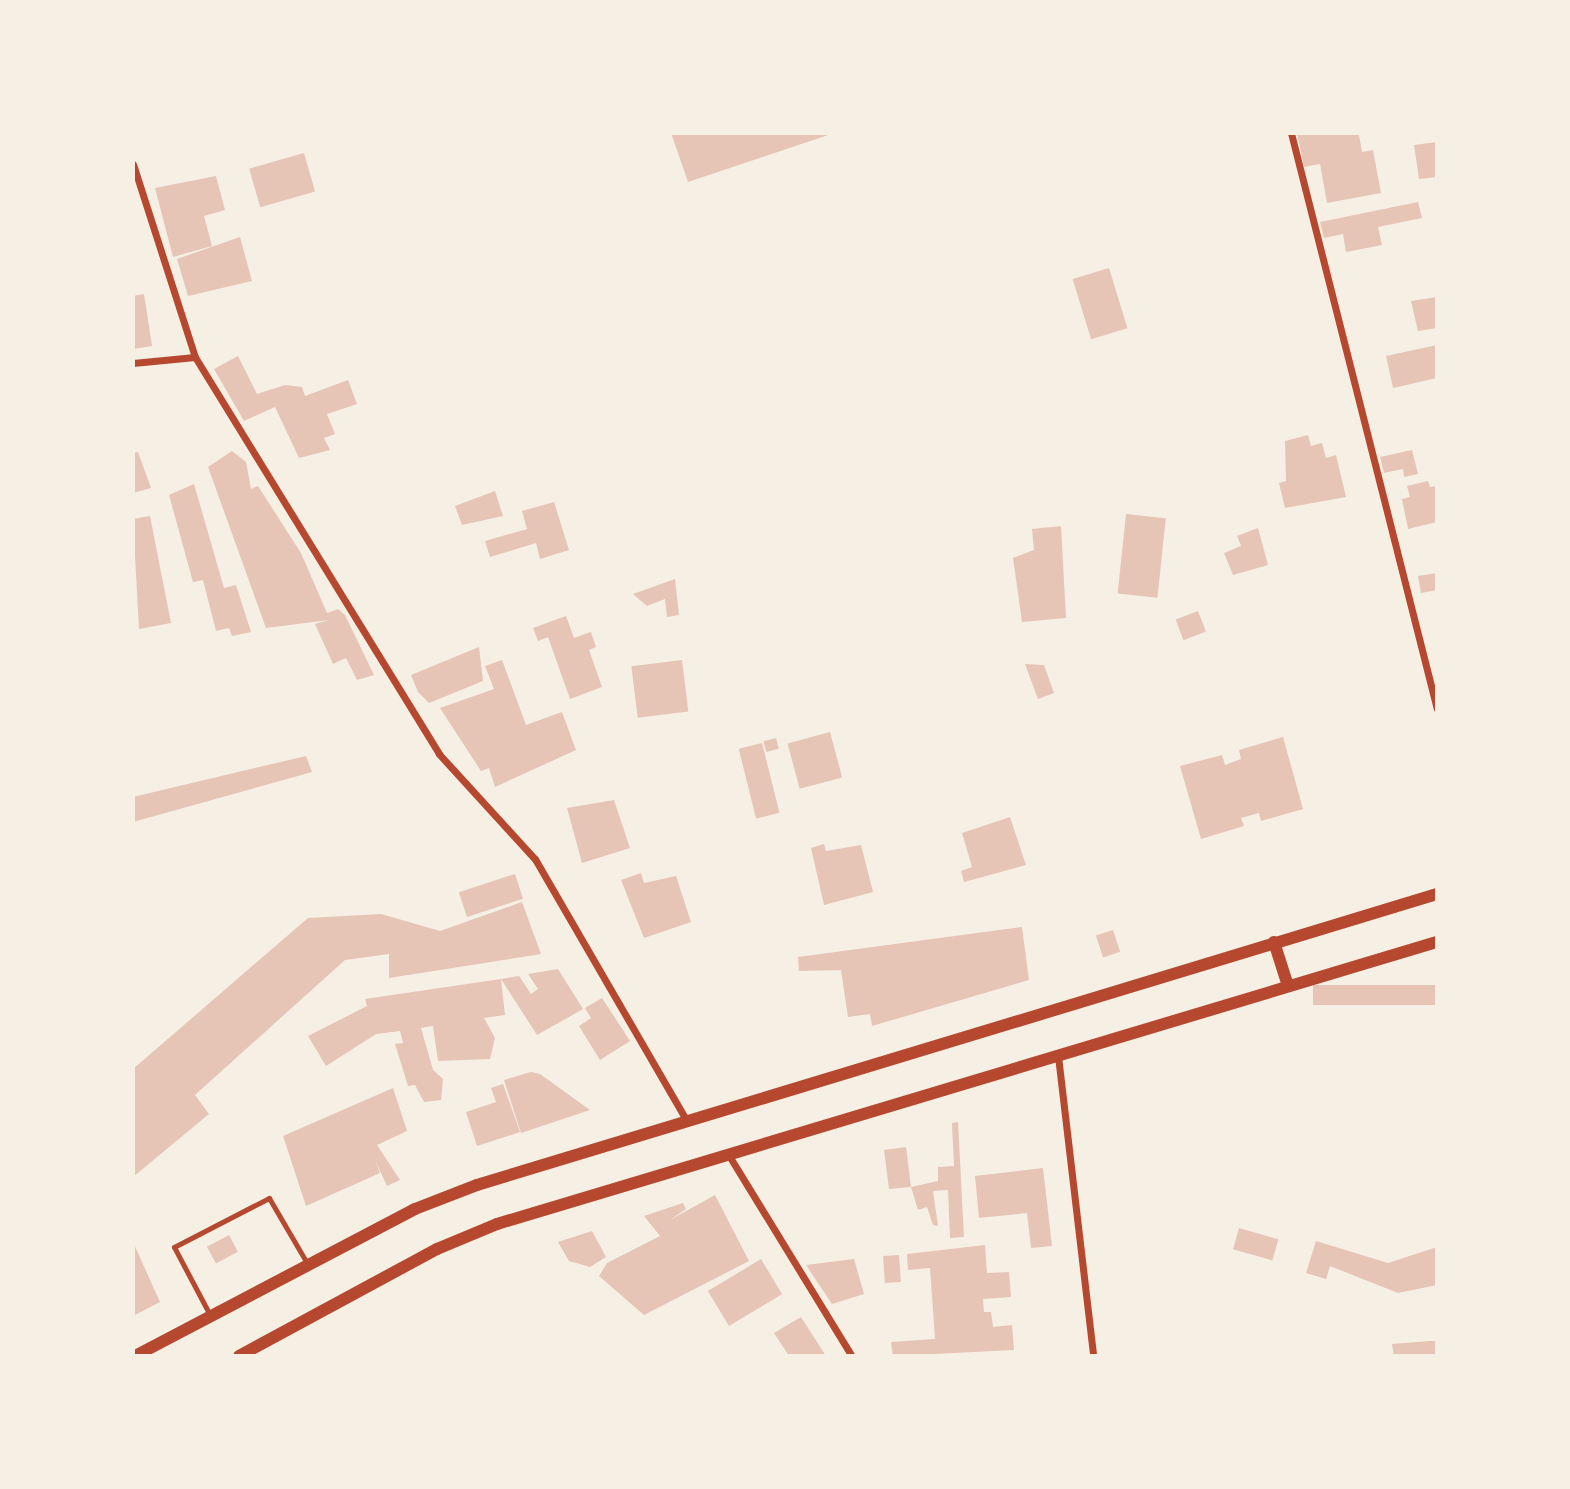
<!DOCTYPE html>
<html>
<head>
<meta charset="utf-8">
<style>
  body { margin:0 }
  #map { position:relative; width:1570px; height:1489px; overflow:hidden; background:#f6efe4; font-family:Figtree,sans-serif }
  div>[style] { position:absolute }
  .building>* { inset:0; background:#e6c5b7; transform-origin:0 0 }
  .service>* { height:5px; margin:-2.5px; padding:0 2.5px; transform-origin:2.5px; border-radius:2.5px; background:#b5482f }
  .minor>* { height:7px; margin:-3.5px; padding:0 3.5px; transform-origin:3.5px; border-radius:3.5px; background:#b5482f }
  .tertiary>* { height:12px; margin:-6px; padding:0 6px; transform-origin:6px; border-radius:6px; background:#b5482f }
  span { translate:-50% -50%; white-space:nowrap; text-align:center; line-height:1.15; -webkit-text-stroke:5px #f6efe4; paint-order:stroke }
  .frame { position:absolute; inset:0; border:135px solid #f6efe4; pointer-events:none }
</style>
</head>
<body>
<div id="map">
  <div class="building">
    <i style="clip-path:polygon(671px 133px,834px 133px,688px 182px)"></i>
    <i style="clip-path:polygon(1297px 133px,1359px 135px,1362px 152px,1373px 150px,1381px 193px,1327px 203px,1320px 164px,1304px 167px)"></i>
    <i style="clip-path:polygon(1437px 142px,1437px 177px,1419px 179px,1414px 145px)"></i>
    <i style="left:304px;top:153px;width:40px;height:57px;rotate:74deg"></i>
    <i style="clip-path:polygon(216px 176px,225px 210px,204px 216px,212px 246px,173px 257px,155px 188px)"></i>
    <i style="clip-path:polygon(1418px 202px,1422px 218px,1378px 227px,1382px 245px,1346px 252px,1343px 234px,1324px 238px,1320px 222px)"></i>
    <i style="clip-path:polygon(240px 237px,252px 281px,188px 296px,177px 259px)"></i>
    <i style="left:1109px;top:268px;width:63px;height:38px;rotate:73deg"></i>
    <i style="clip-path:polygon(144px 294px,152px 346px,133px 349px,133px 296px)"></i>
    <i style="clip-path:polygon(1437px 297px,1437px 328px,1418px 331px,1411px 301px)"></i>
    <i style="clip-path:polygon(1437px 345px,1437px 378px,1393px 388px,1386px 356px)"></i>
    <i style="clip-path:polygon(238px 356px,257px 394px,285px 385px,302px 387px,305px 396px,348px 380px,357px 404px,327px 414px,335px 434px,324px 438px,330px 450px,299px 458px,275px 407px,244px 421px,214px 369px)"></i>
    <i style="clip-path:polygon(1308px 435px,1311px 446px,1322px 443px,1326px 458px,1336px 455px,1346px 497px,1285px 508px,1279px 483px,1286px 481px,1285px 441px)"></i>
    <i style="clip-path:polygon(1412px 450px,1418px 474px,1404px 477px,1403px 469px,1384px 473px,1380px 457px)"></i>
    <i style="clip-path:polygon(232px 451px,246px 462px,251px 489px,258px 486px,301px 553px,327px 613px,338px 609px,345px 615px,374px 675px,357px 680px,346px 658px,333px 664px,315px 624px,329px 620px,266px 628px,208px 467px)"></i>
    <i style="clip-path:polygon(138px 452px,151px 488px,133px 493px,133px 453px)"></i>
    <i style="clip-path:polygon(1428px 481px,1430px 487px,1437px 486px,1437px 522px,1408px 529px,1402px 499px,1410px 497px,1407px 486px)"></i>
    <i style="clip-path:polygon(194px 484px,224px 588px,236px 585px,251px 632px,232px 636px,229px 628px,216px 631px,203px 580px,193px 582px,169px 495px)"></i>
    <i style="clip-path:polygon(495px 491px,503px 516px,462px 525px,455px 506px)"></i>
    <i style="clip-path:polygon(554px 502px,569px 550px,540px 559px,536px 543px,490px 557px,485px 541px,527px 529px,522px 511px)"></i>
    <i style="left:1126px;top:514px;width:40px;height:80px;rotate:6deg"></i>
    <i style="clip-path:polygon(150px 516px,171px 623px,139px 629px,133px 519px)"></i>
    <i style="clip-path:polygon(1061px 526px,1066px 618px,1022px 622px,1013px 558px,1034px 550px,1032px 529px)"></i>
    <i style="clip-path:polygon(1258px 528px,1268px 565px,1233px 575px,1224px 553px,1241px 546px,1237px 536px)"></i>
    <i style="clip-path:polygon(1437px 573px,1437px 590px,1421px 593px,1418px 576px)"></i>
    <i style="clip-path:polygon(675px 579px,679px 615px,667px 617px,665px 599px,647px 606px,633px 594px)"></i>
    <i style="left:1198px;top:611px;width:22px;height:24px;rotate:69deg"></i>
    <i style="clip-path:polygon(566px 616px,574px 638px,591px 632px,596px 647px,589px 650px,602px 687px,570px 699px,548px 637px,538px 641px,533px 628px)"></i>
    <i style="clip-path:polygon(479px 647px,483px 681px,429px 703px,418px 692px,411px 675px)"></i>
    <i style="clip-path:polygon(502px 660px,526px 725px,562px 712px,576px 750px,495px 787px,489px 768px,481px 771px,440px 708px,494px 689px,485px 666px)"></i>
    <i style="left:682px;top:660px;width:52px;height:51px;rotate:83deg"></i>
    <i style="clip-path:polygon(1025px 664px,1044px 665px,1054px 693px,1038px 699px)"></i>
    <i style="left:830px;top:732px;width:47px;height:44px;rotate:75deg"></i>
    <i style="clip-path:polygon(1283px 737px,1303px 809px,1261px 821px,1259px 813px,1241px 818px,1244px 826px,1201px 839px,1180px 766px,1222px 755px,1225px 765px,1241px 759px,1239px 750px)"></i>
    <i style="left:776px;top:738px;width:11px;height:13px;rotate:75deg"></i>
    <i style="left:762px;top:743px;width:72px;height:24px;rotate:76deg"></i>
    <i style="clip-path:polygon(306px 756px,312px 772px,133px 822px,133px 797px)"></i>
    <i style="clip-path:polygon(614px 800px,630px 848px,582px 863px,567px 808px)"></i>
    <i style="clip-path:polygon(1010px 817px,1026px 865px,964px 882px,961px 871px,972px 867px,962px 833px)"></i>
    <i style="clip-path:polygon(824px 844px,826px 851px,861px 845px,873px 892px,824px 905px,811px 848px)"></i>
    <i style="clip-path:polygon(641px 873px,644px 883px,676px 876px,691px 922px,644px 938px,621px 880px)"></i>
    <i style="left:515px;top:874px;width:26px;height:59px;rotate:72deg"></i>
    <i style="clip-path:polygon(522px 902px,541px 954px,389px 978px,389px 954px,345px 960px,195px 1095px,209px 1114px,133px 1177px,133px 1069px,308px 918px,381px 914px,440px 931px)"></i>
    <i style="clip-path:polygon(1022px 927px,1029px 980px,872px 1026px,870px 1014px,848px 1017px,841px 970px,799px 971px,798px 957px)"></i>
    <i style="left:1113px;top:930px;width:23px;height:18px;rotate:72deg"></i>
    <i style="clip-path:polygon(558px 969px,583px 1009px,537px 1035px,501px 979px,519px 976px,531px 994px,538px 989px,528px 974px)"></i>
    <i style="clip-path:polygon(501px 979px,505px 1015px,484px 1018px,495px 1038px,490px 1059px,438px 1061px,433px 1026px,421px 1028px,433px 1070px,443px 1079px,441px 1100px,424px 1102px,415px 1085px,408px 1086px,395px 1044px,403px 1043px,400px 1031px,376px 1034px,326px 1066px,308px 1036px,367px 1006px,365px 999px)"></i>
    <i style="left:1437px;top:985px;width:20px;height:124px;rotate:90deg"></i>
    <i style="clip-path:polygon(602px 998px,630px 1041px,600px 1060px,579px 1026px,591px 1018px,585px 1008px)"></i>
    <i style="clip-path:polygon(531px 1072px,540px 1074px,590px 1110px,521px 1133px,504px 1080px)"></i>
    <i style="clip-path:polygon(503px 1084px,520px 1132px,477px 1146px,466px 1112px,496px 1102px,491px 1088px)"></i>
    <i style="clip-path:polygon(393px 1088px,407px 1131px,377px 1145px,400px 1180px,387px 1186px,375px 1160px,380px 1173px,306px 1206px,283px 1136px)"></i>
    <i style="clip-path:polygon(958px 1122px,964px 1237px,950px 1238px,948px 1190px,933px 1191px,938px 1226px,933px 1225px,927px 1207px,918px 1210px,911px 1187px,889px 1189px,884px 1150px,906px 1147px,911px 1187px,938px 1181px,938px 1167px,954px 1166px,952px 1123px)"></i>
    <i style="clip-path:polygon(1043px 1168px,1052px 1246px,1031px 1248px,1027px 1213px,979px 1218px,975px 1176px)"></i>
    <i style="clip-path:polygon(715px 1195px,749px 1261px,644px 1315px,599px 1276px,607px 1263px,660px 1236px,644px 1216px,683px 1203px,686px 1209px,670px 1220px)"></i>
    <i style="left:1239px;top:1228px;width:41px;height:22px;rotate:16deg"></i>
    <i style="clip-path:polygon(592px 1231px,606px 1257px,590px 1267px,569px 1261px,558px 1242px)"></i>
    <i style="left:229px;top:1235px;width:19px;height:25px;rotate:62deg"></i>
    <i style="clip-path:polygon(1316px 1241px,1388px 1263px,1437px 1247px,1437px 1285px,1398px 1293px,1330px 1266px,1326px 1279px,1306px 1273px)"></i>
    <i style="clip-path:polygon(133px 1242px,160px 1302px,133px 1316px)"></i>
    <i style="clip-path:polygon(985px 1245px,987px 1273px,1009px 1272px,1011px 1297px,983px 1299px,984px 1312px,991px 1312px,993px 1327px,1012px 1325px,1014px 1350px,893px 1356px,891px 1342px,935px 1339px,930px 1268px,908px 1270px,907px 1254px)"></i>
    <i style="left:899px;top:1255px;width:27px;height:16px;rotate:86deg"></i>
    <i style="left:761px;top:1259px;width:41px;height:62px;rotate:59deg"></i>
    <i style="clip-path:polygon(854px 1259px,864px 1294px,832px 1304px,806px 1265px)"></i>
    <i style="clip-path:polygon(801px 1317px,826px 1356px,789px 1356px,774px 1333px)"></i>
    <i style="clip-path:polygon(1429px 1341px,1437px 1341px,1437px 1356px,1394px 1356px,1392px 1344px)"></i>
  </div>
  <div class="service">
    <i style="left:210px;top:1315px;width:77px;rotate:-117.9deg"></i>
    <i style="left:174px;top:1247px;width:107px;rotate:-27.3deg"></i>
    <i style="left:269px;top:1198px;width:75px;rotate:59.7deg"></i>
  </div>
  <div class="minor">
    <i style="left:1291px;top:133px;width:594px;rotate:75.78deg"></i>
    <i style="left:133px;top:164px;width:203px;rotate:72.2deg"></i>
    <i style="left:195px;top:357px;width:466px;rotate:58.4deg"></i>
    <i style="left:439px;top:754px;width:142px;rotate:47.6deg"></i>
    <i style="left:535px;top:859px;width:301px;rotate:59.9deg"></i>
    <i style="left:133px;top:363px;width:62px;rotate:-5.5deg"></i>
    <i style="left:1058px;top:1056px;width:302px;rotate:83.3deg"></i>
    <i style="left:728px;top:1154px;width:237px;rotate:58.5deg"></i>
  </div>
  <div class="tertiary">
    <i style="left:1274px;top:942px;width:46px;rotate:72.3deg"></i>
    <i style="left:135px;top:1356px;width:316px;rotate:-27.7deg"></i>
    <i style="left:415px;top:1209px;width:66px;rotate:-21.2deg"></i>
    <i style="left:477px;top:1185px;width:1003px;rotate:-16.86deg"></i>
    <i style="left:239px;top:1356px;width:225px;rotate:-28.4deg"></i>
    <i style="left:437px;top:1249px;width:65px;rotate:-22.6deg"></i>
    <i style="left:497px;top:1224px;width:981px;rotate:-16.7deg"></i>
  </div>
  <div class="frame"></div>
</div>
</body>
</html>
